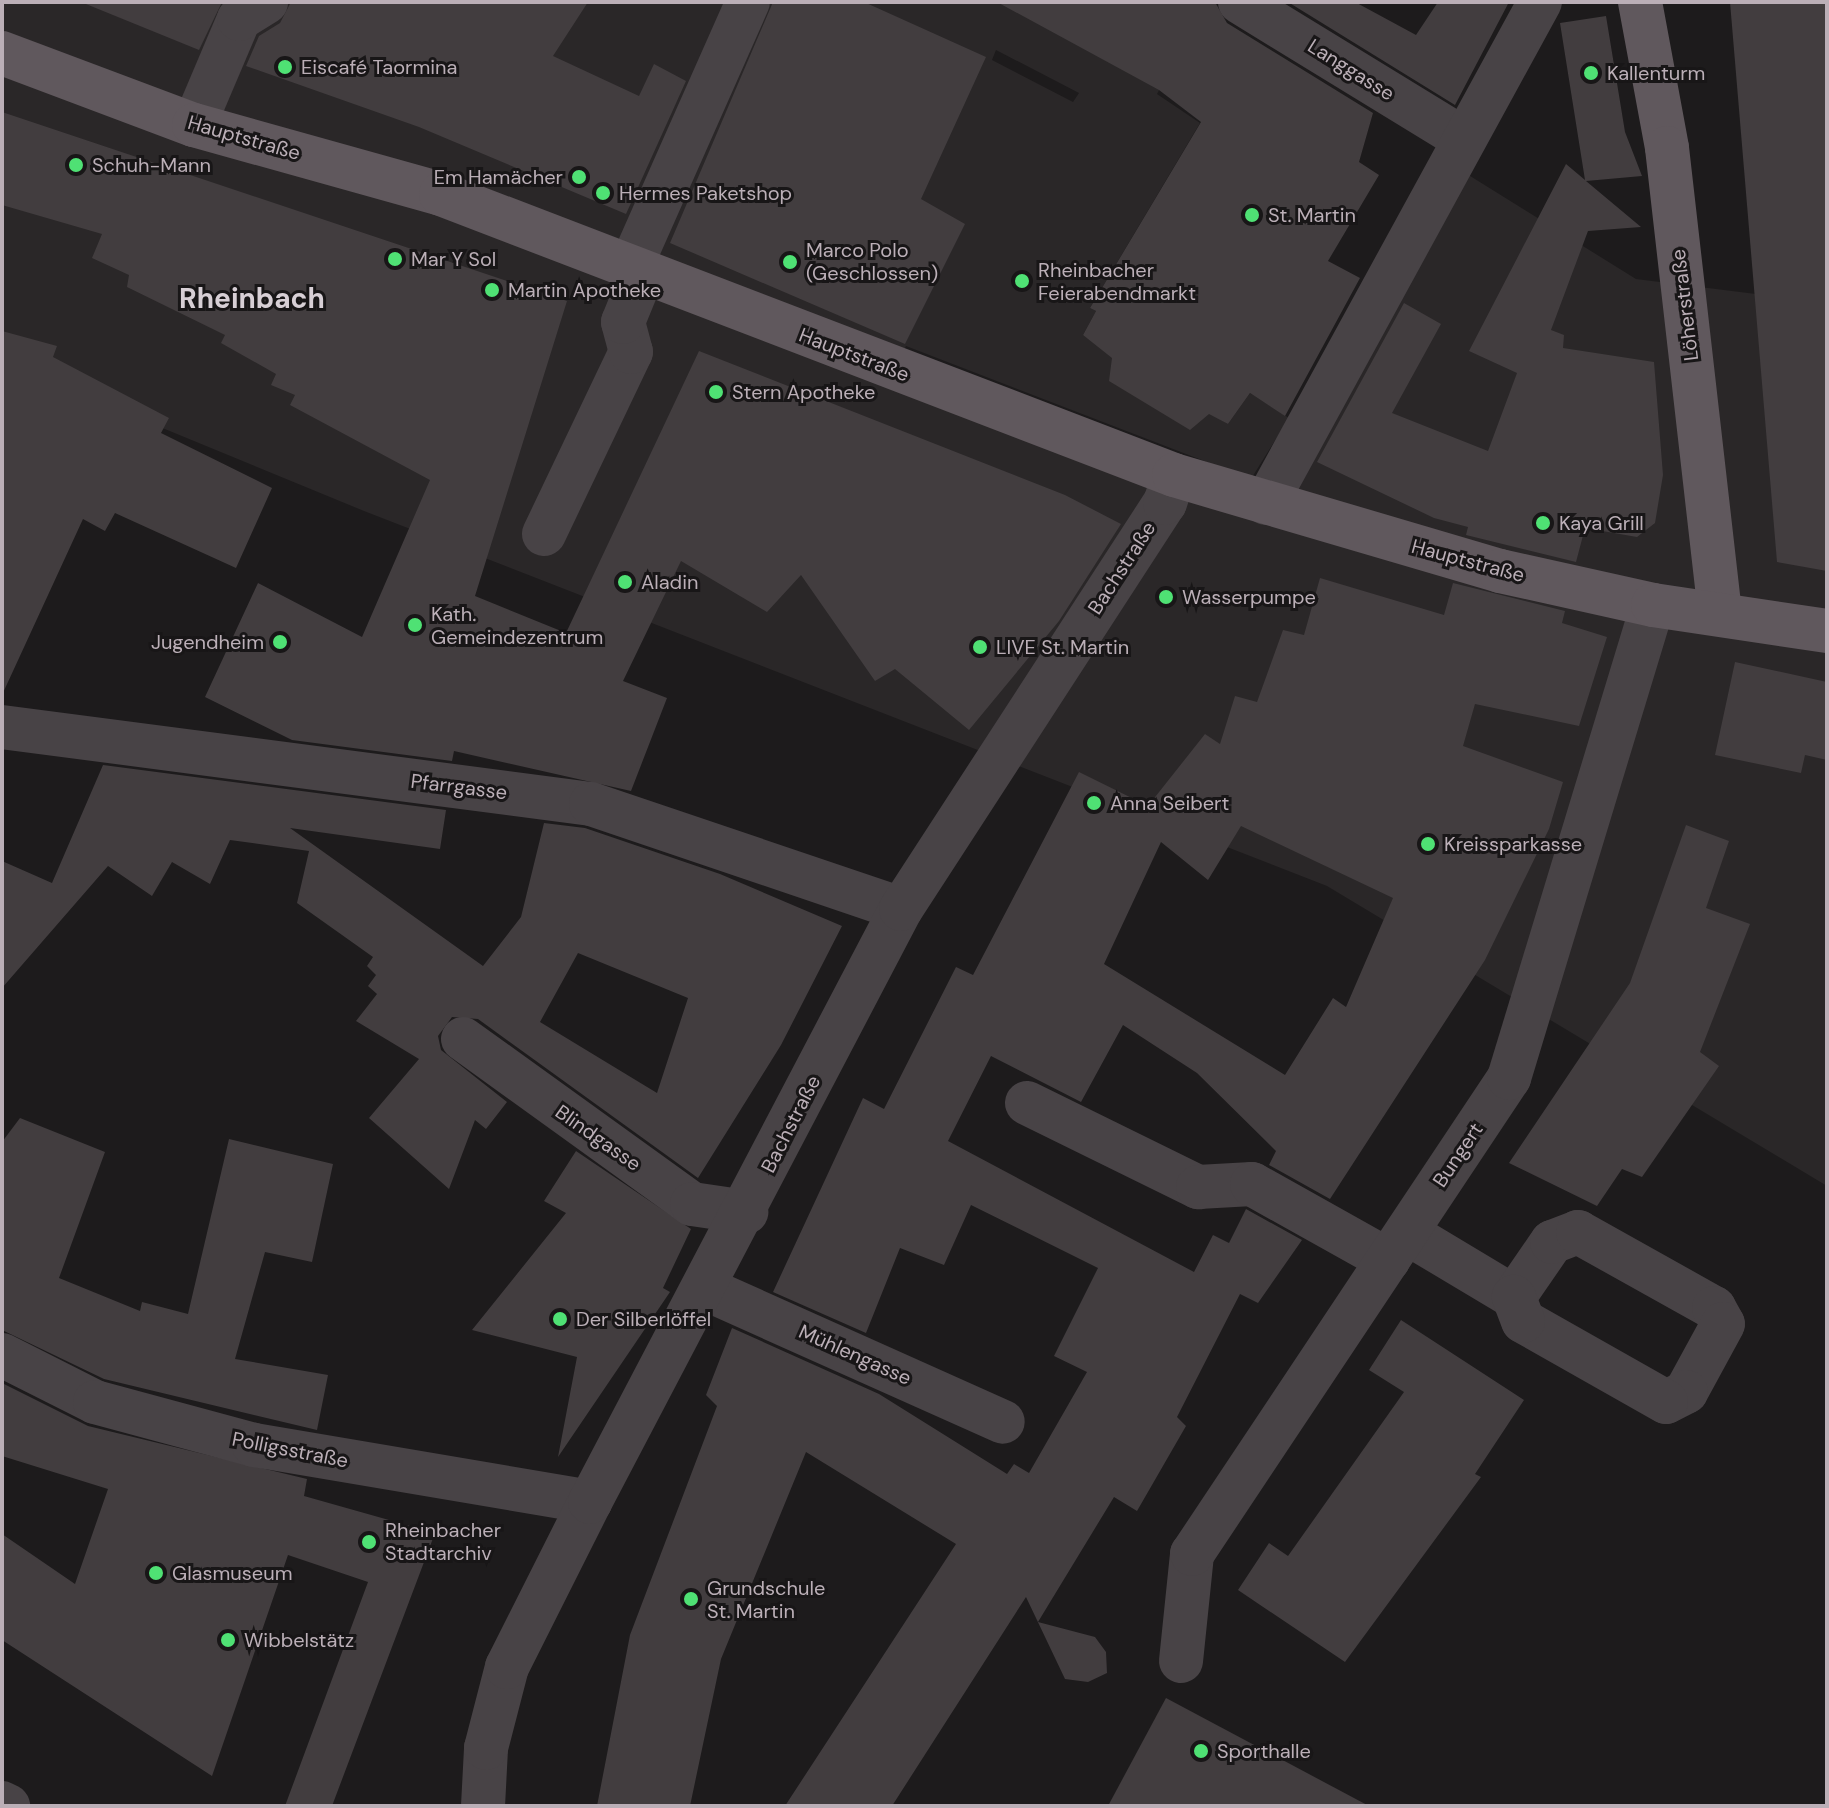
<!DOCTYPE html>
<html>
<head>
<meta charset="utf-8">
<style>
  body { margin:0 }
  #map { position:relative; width:1829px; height:1808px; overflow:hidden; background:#1d1b1c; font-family:"DM Sans",sans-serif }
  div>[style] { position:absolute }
  .built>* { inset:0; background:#2a2728 }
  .building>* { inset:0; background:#423d3f }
  .minor>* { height:44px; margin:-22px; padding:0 22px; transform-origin:22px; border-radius:22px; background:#484346 }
  .major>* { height:44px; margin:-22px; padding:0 22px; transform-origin:22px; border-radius:22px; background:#60585d }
  .dots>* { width:22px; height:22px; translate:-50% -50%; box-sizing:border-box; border:4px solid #181617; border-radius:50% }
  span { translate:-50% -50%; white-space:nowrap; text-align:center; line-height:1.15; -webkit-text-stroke:6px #181617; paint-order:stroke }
  .poi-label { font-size:20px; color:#bbafb7 }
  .left { translate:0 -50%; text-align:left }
  .right { translate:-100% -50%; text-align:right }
  .street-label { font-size:20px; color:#bbafb7 }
  .district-label { font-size:28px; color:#d7cfd5; font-weight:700 }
  .frame { position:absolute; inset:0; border:4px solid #bbafb7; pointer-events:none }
</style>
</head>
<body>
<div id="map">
  <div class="built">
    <i style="clip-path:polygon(evenodd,2px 2px,1133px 2px,1167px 75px,1157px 94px,1200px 123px,1090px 308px,1096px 311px,1083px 335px,1228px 424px,1250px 393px,1289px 418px,1251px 479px,906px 346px,900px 358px,1256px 488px,1438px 156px,1636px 279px,1827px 303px,1827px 1186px,1327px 886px,364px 511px,2px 362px,2px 2px,996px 50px,1079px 93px,1073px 102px,992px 60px,996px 50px)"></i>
  </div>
  <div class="building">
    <i style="clip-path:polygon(81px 2px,222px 2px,199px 50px)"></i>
    <i style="clip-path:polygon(291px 2px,588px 2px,553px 56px,639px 96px,654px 64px,686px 81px,626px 214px,419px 127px,246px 66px,259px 36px,280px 23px)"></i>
    <i style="clip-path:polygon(773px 2px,864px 2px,986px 57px,921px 199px,965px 224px,905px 344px,670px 243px)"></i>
    <i style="clip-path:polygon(997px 2px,1215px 2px,1227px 23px,1373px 113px,1359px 162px,1379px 175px,1328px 261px,1360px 278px,1285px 416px,1250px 393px,1228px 424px,1209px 414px,1190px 430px,1109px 381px,1112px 358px,1083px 335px,1096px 311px,1090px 308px,1201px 122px,1159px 90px)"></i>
    <i style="clip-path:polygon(1288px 2px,1355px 2px,1416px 35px,1438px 2px,1509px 2px,1455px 105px)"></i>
    <i style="clip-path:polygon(1730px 2px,1827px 2px,1827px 571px,1777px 562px)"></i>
    <i style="clip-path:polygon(1606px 16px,1625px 132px,1642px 176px,1586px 181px,1641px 227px,1588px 231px,1551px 330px,1564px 335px,1563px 348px,1654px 362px,1663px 475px,1655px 523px,1637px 537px,1585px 528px,1576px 562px,1466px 535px,1468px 527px,1434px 518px,1317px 462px,1404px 303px,1441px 324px,1392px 413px,1488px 451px,1517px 373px,1469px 351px,1566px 164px,1585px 180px,1560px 23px)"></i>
    <i style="clip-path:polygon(2px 112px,567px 301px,475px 596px,566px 633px,699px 351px,1065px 495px,1121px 524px,1059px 621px,969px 730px,895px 669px,875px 681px,801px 575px,767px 612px,681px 561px,623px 681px,667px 698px,631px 791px,454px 751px,452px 761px,292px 740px,205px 697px,258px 583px,362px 637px,430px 480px,290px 405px,295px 395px,271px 385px,276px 374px,221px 343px,225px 335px,127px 287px,129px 275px,92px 258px,102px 234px,2px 205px)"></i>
    <i style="clip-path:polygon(2px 331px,57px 346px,53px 357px,169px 418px,161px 433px,272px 488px,236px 568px,115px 513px,105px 531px,83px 519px,2px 695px)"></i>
    <i style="clip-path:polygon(evenodd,1320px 578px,1444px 615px,1453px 583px,1565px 611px,1562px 623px,1607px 637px,1579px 726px,1475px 704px,1463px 746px,1563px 782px,1549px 829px,1485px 960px,1330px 1199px,1269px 1165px,1276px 1151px,1197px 1073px,1123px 1025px,1081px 1102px,991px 1056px,948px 1141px,1194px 1272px,1213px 1235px,1229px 1243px,1246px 1209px,1302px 1240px,1258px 1303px,1240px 1294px,1177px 1417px,1186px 1426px,1137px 1511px,1114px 1497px,1038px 1622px,1095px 1637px,1106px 1652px,1107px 1673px,1088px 1682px,1065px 1679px,1026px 1597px,892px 1806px,785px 1806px,956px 1544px,806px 1452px,721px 1659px,690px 1806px,597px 1806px,630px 1635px,717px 1406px,706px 1395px,732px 1328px,879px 1394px,1007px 1474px,1014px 1464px,1029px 1473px,1087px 1372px,1054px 1356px,1098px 1268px,971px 1205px,944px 1265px,900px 1248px,866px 1333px,773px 1292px,863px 1098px,884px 1109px,956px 967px,973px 975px,1079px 772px,1148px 806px,1205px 734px,1220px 744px,1235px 696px,1257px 702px,1283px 630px,1304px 635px,1320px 578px,1241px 826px,1393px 898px,1346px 1007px,1333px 998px,1285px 1075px,1104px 964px,1161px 842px,1208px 880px,1241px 826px)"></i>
    <i style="clip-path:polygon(1735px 662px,1827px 682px,1827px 760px,1805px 755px,1801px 773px,1715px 755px)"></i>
    <i style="clip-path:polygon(evenodd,103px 765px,446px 810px,440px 849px,290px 828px,483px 966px,521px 917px,544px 823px,585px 828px,720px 874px,842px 926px,781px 1045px,698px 1178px,478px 1019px,452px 1017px,438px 1036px,441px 1050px,507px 1102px,486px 1129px,475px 1120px,449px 1189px,369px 1118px,419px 1059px,356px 1021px,377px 994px,368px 986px,376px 975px,367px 966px,373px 957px,297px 903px,309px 851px,230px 840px,210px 884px,172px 862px,152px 896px,108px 866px,2px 988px,2px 861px,52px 883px,103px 765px,578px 953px,688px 998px,657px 1093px,540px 1022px,578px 953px)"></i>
    <i style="clip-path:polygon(1686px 825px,1729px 841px,1706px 908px,1750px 924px,1700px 1052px,1719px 1066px,1642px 1177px,1622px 1169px,1597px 1206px,1509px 1163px,1630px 983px)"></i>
    <i style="clip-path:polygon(20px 1118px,105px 1152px,59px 1278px,140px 1311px,142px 1302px,188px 1314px,229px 1139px,333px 1164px,312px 1262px,265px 1252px,235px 1359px,328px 1375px,317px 1430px,104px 1379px,2px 1330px,2px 1142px)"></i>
    <i style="clip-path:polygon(576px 1151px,691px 1229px,663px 1288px,670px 1292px,558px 1457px,577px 1357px,472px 1330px,566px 1213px,544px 1201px)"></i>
    <i style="clip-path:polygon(1401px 1320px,1524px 1400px,1475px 1474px,1481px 1477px,1345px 1662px,1238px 1590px,1269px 1543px,1288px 1556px,1404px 1392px,1369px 1370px)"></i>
    <i style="clip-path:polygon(2px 1383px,88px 1426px,307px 1479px,304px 1496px,435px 1533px,332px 1806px,285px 1806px,368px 1582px,288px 1555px,212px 1776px,2px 1640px,2px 1534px,75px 1584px,108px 1489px,2px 1456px)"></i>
    <i style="clip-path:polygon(1166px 1698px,1369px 1806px,1108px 1806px)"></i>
  </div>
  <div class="minor">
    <i style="left:1240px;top:2px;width:260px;rotate:31.5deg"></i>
    <i style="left:194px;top:125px;width:115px;rotate:-67deg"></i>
    <i style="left:239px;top:19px;width:32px;rotate:-32deg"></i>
    <i style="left:630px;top:268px;width:291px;rotate:-66.1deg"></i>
    <i style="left:1266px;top:503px;width:571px;rotate:-61.33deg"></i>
    <i style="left:544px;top:534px;width:202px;rotate:-64.5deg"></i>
    <i style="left:631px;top:352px;width:31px;rotate:-105deg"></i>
    <i style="left:623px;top:322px;width:53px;rotate:-67.8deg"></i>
    <i style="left:2px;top:727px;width:594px;rotate:7.45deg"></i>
    <i style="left:591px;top:804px;width:327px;rotate:18.7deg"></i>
    <i style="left:463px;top:1039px;width:282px;rotate:35.8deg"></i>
    <i style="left:692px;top:1204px;width:55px;rotate:8.4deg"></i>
    <i style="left:1027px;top:1103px;width:191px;rotate:26.2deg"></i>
    <i style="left:1198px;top:1187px;width:54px;rotate:-3.2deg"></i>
    <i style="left:1252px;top:1184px;width:156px;rotate:29.2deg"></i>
    <i style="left:1407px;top:1233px;width:125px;rotate:30.9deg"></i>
    <i style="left:1514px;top:1297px;width:67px;rotate:-55.4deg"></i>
    <i style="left:1552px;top:1242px;width:28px;rotate:-21deg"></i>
    <i style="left:1578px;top:1232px;width:156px;rotate:29.2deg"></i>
    <i style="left:1714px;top:1308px;width:18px;rotate:61deg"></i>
    <i style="left:1723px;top:1324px;width:77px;rotate:118.6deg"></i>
    <i style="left:1686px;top:1392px;width:22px;rotate:153deg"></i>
    <i style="left:1666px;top:1402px;width:164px;rotate:-150.5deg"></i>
    <i style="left:1523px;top:1321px;width:26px;rotate:-111deg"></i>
    <i style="left:706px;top:1289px;width:325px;rotate:24.1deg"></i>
    <i style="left:2px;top:1355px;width:104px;rotate:26.8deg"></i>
    <i style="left:95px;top:1402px;width:165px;rotate:15.1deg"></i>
    <i style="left:254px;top:1445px;width:341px;rotate:9.6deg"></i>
    <i style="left:1181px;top:1661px;width:108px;rotate:-84.1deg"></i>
    <i style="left:1192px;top:1554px;width:572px;rotate:-56.34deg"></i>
    <i style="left:1509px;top:1078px;width:494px;rotate:-73.1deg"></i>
    <i style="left:2px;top:1803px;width:7px;rotate:27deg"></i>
    <i style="left:483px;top:1806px;width:58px;rotate:-87deg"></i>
    <i style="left:486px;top:1748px;width:84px;rotate:-75.5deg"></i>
    <i style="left:507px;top:1667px;width:185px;rotate:-63.3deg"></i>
    <i style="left:590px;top:1502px;width:670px;rotate:-62.33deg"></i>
    <i style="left:901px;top:909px;width:484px;rotate:-57deg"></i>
    <i style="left:1165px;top:503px;width:29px;rotate:-72deg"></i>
  </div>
  <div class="major">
    <i style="left:1640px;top:2px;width:148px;rotate:79.5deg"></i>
    <i style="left:1667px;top:148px;width:465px;rotate:83.5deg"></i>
    <i style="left:2px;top:53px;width:205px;rotate:20.6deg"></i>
    <i style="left:194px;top:125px;width:256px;rotate:15.6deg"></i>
    <i style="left:441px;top:194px;width:785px;rotate:20.97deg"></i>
    <i style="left:1174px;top:475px;width:340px;rotate:16.4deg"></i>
    <i style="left:1500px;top:571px;width:157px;rotate:12.5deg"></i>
    <i style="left:1653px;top:605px;width:176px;rotate:8.5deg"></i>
  </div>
  <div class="dots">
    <i style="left:285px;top:67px;background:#4fe174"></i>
    <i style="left:1591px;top:73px;background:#4fe174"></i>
    <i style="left:76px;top:165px;background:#4fe174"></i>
    <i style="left:579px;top:177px;background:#4fe174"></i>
    <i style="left:603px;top:193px;background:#4fe174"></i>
    <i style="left:1252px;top:215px;background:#4fe174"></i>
    <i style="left:395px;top:259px;background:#4fe174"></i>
    <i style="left:790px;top:262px;background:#4fe174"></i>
    <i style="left:1022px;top:281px;background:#4fe174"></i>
    <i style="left:492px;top:290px;background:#4fe174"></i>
    <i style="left:716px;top:392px;background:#4fe174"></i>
    <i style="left:1543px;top:523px;background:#4fe174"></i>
    <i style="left:625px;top:582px;background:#4fe174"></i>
    <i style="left:1166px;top:597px;background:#4fe174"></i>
    <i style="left:415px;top:625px;background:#4fe174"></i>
    <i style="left:280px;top:642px;background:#4fe174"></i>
    <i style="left:980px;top:647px;background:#4fe174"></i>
    <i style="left:1094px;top:803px;background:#4fe174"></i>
    <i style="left:1428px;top:844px;background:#4fe174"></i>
    <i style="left:560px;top:1319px;background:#4fe174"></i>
    <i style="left:369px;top:1542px;background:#4fe174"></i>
    <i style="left:156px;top:1573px;background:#4fe174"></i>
    <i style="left:691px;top:1599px;background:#4fe174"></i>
    <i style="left:228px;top:1640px;background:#4fe174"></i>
    <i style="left:1201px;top:1751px;background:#4fe174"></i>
  </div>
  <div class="poi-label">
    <span class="left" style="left:301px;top:67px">Eiscafé Taormina</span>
    <span class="left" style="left:1607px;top:73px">Kallenturm</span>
    <span class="left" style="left:92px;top:165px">Schuh-Mann</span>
    <span class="right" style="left:563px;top:177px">Em Hamächer</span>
    <span class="left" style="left:619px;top:193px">Hermes Paketshop</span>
    <span class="left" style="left:1268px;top:215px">St. Martin</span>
    <span class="left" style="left:806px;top:262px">Marco Polo<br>(Geschlossen)</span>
    <span class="left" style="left:411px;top:259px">Mar Y Sol</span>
    <span class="left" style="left:1038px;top:282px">Rheinbacher<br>Feierabendmarkt</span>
    <span class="left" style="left:508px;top:290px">Martin Apotheke</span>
    <span class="left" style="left:732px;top:392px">Stern Apotheke</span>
    <span class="left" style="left:1559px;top:523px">Kaya Grill</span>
    <span class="left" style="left:641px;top:582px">Aladin</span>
    <span class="left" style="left:1182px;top:597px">Wasserpumpe</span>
    <span class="left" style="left:431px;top:626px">Kath.<br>Gemeindezentrum</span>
    <span class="right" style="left:264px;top:642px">Jugendheim</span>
    <span class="left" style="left:996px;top:647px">LIVE St. Martin</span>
    <span class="left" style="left:1110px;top:803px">Anna Seibert</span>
    <span class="left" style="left:1444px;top:844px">Kreissparkasse</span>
    <span class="left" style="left:576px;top:1319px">Der Silberlöffel</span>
    <span class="left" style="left:385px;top:1542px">Rheinbacher<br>Stadtarchiv</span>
    <span class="left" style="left:172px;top:1573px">Glasmuseum</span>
    <span class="left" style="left:707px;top:1600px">Grundschule<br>St. Martin</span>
    <span class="left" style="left:244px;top:1640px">Wibbelstätz</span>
    <span class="left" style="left:1217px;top:1751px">Sporthalle</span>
  </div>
  <div class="street-label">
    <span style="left:1351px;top:70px;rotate:32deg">Langgasse</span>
    <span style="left:244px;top:138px;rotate:16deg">Hauptstraße</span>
    <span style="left:1685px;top:305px;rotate:-97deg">Löherstraße</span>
    <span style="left:854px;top:355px;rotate:21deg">Hauptstraße</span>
    <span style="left:1468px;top:561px;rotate:15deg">Hauptstraße</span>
    <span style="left:1122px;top:568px;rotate:-57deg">Bachstraße</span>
    <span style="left:459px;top:787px;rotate:7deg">Pfarrgasse</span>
    <span style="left:791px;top:1124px;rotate:-63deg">Bachstraße</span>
    <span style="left:598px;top:1138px;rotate:35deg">Blindgasse</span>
    <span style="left:1458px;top:1155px;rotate:-56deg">Bungert</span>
    <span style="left:855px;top:1355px;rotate:24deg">Mühlengasse</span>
    <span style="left:290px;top:1450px;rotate:11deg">Polligsstraße</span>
  </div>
  <div class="district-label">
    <span style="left:252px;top:299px">Rheinbach</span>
  </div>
  <div class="frame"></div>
</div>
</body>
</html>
